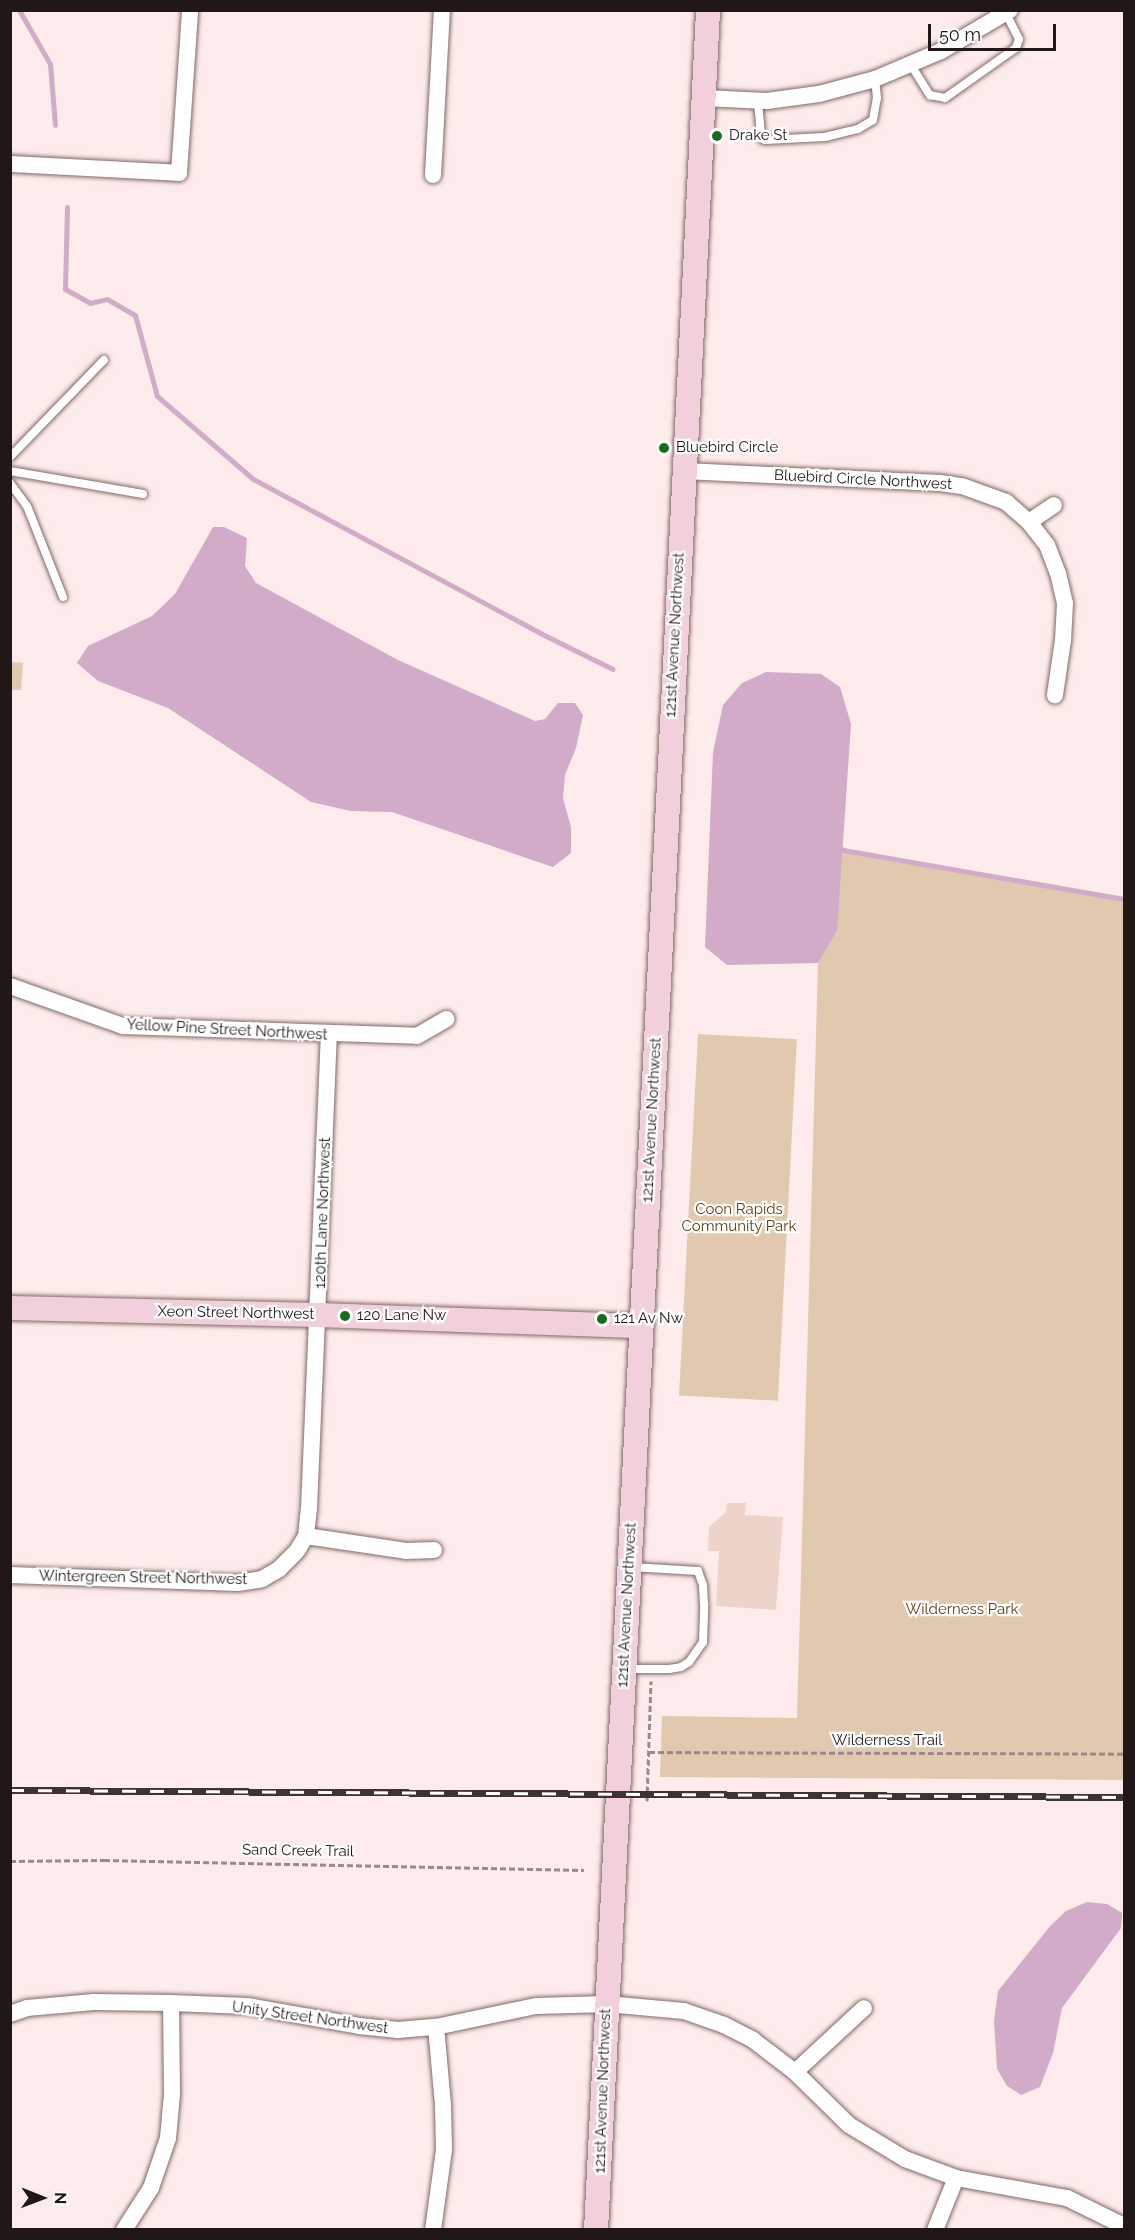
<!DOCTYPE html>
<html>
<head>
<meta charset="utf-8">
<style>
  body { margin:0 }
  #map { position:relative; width:1135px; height:2240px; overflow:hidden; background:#fdeceb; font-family:Raleway,sans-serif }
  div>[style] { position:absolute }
  .green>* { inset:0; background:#e0c9ae; transform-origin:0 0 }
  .water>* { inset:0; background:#d2abc9 }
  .stream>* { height:5px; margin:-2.5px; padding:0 2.5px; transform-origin:2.5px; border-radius:2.5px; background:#d2abc9 }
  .building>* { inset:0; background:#ecd4c9 }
  .path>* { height:3px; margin-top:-1.5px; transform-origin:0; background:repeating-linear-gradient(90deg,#988a8a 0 6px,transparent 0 9px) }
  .roads { filter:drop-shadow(0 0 2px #826967) drop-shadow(0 0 2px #826967) }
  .lane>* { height:8px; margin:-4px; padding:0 4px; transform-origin:4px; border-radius:4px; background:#fff }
  .street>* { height:16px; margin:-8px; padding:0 8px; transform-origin:8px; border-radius:8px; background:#fff }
  .secondary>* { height:24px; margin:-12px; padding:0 12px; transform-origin:12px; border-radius:12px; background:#f1d0dc }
  .rail>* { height:7px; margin-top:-3.5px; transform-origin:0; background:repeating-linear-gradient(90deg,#fff 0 14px,#3e3333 0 28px); box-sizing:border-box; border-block:2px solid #3e3333 }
  .dots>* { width:16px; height:16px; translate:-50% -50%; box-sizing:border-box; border:3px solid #fff; border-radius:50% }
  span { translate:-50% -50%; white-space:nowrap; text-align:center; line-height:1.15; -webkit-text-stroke:4.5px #fff; paint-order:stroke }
  .poi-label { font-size:15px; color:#211717 }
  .left { translate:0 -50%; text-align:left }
  .street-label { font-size:15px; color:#211717 }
  .park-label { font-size:15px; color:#5f3f13 }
  .frame { position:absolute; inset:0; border:12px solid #211717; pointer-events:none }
  .north { position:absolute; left:12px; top:2168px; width:60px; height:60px; -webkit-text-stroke:4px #fff; paint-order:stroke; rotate:91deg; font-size:16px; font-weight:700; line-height:24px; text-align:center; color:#211717 }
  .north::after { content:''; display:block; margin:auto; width:21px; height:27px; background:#211717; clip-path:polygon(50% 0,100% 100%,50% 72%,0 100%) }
  .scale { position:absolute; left:928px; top:24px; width:128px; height:27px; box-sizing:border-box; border:3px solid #211717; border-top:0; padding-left:8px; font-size:18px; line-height:21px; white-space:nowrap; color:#211717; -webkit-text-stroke:4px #fff; paint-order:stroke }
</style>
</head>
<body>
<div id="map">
  <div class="green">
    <i style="clip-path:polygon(11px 662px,23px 663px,21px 690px,11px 690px)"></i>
    <i style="clip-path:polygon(843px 850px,1124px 899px,1124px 1780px,660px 1777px,662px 1716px,797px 1718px,818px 963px)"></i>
    <i style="left:698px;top:1034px;width:99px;height:362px;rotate:3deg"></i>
  </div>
  <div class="water">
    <i style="clip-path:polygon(213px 527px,224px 527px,247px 538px,245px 566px,256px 583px,398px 660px,535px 721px,545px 719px,558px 703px,575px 703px,583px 715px,576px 748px,565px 775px,563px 798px,571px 827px,571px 853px,553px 867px,392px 812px,351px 811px,311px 802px,168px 708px,98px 681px,77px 663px,88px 646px,152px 616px,175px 594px)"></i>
    <i style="clip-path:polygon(766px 672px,821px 674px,840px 687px,851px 724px,837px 931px,818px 963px,727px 965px,705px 947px,713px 752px,723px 705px,742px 683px)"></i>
    <i style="clip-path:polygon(1087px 1902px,1107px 1904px,1122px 1913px,1121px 1928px,1062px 2008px,1053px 2053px,1040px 2087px,1021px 2095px,1007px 2086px,997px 2069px,994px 2021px,998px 1991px,1051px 1925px,1066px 1911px)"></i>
  </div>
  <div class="stream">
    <i style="left:19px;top:10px;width:62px;rotate:60.1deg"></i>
    <i style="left:50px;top:64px;width:61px;rotate:85.3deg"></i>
    <i style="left:67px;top:207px;width:82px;rotate:91.4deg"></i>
    <i style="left:65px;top:289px;width:29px;rotate:29deg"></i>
    <i style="left:90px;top:303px;width:17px;rotate:-13deg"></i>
    <i style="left:107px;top:299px;width:32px;rotate:30deg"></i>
    <i style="left:135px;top:315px;width:84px;rotate:74.8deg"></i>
    <i style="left:157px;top:396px;width:127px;rotate:40.8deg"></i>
    <i style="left:253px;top:479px;width:326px;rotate:28.2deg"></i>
    <i style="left:540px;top:633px;width:81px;rotate:26.3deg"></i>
    <i style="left:838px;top:846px;width:6px;rotate:39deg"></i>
    <i style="left:843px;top:850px;width:285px;rotate:9.9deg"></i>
  </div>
  <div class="building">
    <i style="clip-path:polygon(727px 1503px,746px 1503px,745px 1515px,783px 1517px,776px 1610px,716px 1606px,719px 1551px,708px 1551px,709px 1527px,726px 1512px)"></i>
  </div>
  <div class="path">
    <i style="left:649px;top:1752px;width:475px;rotate:0.2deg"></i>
    <i style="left:647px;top:1801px;width:120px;rotate:-88.1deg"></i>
    <i style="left:10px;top:1861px;width:94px;rotate:-0.6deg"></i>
    <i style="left:104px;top:1860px;width:480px;rotate:1.2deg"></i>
  </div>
  <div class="roads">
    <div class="lane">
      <i style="left:911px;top:65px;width:36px;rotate:58deg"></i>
      <i style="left:930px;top:95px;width:15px;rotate:11deg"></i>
      <i style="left:945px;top:98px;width:87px;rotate:-35.2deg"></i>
      <i style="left:1016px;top:48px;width:9px;rotate:-72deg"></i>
      <i style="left:1019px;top:39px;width:29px;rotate:-117deg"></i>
      <i style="left:758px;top:101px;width:37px;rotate:85deg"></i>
      <i style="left:761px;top:138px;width:4px;rotate:27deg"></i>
      <i style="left:765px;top:140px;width:60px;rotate:-2.9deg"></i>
      <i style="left:825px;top:137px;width:34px;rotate:-14deg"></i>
      <i style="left:858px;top:129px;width:17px;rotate:-31deg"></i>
      <i style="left:873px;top:120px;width:22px;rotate:-80deg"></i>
      <i style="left:877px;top:98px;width:19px;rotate:-96deg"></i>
      <i style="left:10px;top:457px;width:135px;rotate:-45.9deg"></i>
      <i style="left:10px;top:471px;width:135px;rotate:9.8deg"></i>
      <i style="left:10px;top:483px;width:29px;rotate:54deg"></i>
      <i style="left:27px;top:506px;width:98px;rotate:68.4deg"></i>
      <i style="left:628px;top:1669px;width:41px"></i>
      <i style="left:669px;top:1669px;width:12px;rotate:-9deg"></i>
      <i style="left:681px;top:1667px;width:9px;rotate:-32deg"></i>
      <i style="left:689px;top:1662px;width:24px;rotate:-55deg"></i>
      <i style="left:703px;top:1642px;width:38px;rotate:-88deg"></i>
      <i style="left:704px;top:1604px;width:19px;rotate:-93deg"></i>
      <i style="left:703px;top:1585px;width:15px;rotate:-110deg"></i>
      <i style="left:698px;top:1571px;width:67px;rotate:-176.6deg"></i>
    </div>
    <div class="street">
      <i style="left:703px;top:98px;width:64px;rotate:2.7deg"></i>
      <i style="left:767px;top:101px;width:52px;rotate:-7.7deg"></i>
      <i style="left:819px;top:94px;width:58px;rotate:-15deg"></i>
      <i style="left:875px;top:79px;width:72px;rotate:-23deg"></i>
      <i style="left:941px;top:51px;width:80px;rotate:-30.7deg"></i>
      <i style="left:10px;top:164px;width:169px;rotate:3deg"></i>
      <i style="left:179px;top:173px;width:163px;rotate:-86.1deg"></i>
      <i style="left:433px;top:175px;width:165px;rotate:-86.9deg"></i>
      <i style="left:684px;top:471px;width:256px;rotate:2.7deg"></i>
      <i style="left:940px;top:483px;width:22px;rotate:8deg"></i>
      <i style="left:962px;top:486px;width:47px;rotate:20deg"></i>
      <i style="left:1006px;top:502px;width:30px;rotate:41deg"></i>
      <i style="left:1029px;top:522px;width:29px;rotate:52deg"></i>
      <i style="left:1047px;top:545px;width:30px;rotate:69deg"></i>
      <i style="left:1058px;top:573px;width:31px;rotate:77deg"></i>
      <i style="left:1065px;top:603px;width:37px;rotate:93deg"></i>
      <i style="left:1063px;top:640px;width:56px;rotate:98.3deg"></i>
      <i style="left:1029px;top:522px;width:30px;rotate:-34deg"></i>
      <i style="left:10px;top:986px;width:120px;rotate:19.5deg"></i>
      <i style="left:123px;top:1026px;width:294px;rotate:1.9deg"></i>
      <i style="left:417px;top:1036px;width:34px;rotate:-30deg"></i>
      <i style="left:306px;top:1536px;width:101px;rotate:8.5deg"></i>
      <i style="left:406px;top:1551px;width:28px;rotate:-2deg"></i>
      <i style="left:10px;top:1575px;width:228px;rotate:2deg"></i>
      <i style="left:238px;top:1583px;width:24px;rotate:-9deg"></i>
      <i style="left:262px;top:1579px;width:20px;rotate:-30deg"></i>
      <i style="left:279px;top:1569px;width:25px;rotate:-45deg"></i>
      <i style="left:297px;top:1551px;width:17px;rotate:-59deg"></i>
      <i style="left:306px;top:1536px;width:27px;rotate:-84deg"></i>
      <i style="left:309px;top:1509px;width:474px;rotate:-87.6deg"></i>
      <i style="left:10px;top:2014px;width:18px;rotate:-19deg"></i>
      <i style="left:27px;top:2008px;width:67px;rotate:-5.1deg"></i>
      <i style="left:94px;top:2002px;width:77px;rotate:0.7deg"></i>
      <i style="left:171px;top:2003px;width:76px;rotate:2.3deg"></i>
      <i style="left:247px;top:2006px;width:114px;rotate:10.1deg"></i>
      <i style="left:359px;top:2026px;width:39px;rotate:6deg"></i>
      <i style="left:398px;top:2030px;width:38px;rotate:-5deg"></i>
      <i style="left:436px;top:2027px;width:102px;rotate:-11.9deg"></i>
      <i style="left:536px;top:2006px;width:71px;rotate:-1.6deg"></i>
      <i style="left:607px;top:2004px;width:77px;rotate:5.2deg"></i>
      <i style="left:684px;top:2011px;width:42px;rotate:19.3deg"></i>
      <i style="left:724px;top:2025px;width:33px;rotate:27deg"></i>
      <i style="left:753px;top:2040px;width:53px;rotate:37.3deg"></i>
      <i style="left:795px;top:2072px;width:76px;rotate:44.5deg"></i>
      <i style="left:849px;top:2125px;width:66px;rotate:31.3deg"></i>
      <i style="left:905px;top:2159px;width:54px;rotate:20.4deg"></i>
      <i style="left:956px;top:2178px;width:113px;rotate:10.2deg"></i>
      <i style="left:1067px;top:2198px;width:64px;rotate:26.2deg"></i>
      <i style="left:795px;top:2072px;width:94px;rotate:-42.8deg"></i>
      <i style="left:124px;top:2230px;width:50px;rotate:-57.3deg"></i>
      <i style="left:151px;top:2188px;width:53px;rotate:-71.2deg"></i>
      <i style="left:168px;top:2138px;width:44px;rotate:-84.8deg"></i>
      <i style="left:172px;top:2094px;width:91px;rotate:-90.6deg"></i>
      <i style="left:433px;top:2230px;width:81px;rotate:-82.2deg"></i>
      <i style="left:444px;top:2150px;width:45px;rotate:-91.3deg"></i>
      <i style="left:443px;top:2105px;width:78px;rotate:-95.1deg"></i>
      <i style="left:935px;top:2230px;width:56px;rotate:-68deg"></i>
    </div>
    <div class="secondary">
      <i style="left:10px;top:1308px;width:309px;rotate:1.3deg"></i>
      <i style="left:319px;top:1315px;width:322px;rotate:2deg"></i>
      <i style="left:596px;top:2230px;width:2223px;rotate:-87.11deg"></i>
    </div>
  </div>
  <div class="rail">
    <i style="left:10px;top:1790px;width:1114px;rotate:0.36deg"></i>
  </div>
  <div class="dots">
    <i style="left:717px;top:136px;background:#146e1a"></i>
    <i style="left:664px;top:448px;background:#146e1a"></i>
    <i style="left:345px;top:1316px;background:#146e1a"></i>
    <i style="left:602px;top:1319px;background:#146e1a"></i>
  </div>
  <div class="poi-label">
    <span class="left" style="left:729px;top:136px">Drake St</span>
    <span class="left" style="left:676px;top:448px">Bluebird Circle</span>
    <span class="left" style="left:357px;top:1316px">120 Lane Nw</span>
    <span class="left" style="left:614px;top:1319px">121 Av Nw</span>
  </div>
  <div class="street-label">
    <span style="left:863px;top:480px;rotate:3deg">Bluebird Circle Northwest</span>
    <span style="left:675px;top:635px;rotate:-87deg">121st Avenue Northwest</span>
    <span style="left:227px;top:1030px;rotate:3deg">Yellow Pine Street Northwest</span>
    <span style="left:652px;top:1120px;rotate:-87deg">121st Avenue Northwest</span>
    <span style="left:323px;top:1213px;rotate:-88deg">120th Lane Northwest</span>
    <span style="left:236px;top:1313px;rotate:1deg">Xeon Street Northwest</span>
    <span style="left:143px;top:1578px;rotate:1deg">Wintergreen Street Northwest</span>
    <span style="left:627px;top:1605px;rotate:-87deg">121st Avenue Northwest</span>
    <span style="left:887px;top:1741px">Wilderness Trail</span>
    <span style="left:298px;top:1851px;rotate:1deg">Sand Creek Trail</span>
    <span style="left:310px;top:2018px;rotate:8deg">Unity Street Northwest</span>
    <span style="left:603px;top:2091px;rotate:-88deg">121st Avenue Northwest</span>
  </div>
  <div class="park-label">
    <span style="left:739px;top:1218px">Coon Rapids<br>Community Park</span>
    <span style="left:962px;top:1610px">Wilderness Park</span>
  </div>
  <div class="frame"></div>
  <div class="north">N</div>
  <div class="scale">50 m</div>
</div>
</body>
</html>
